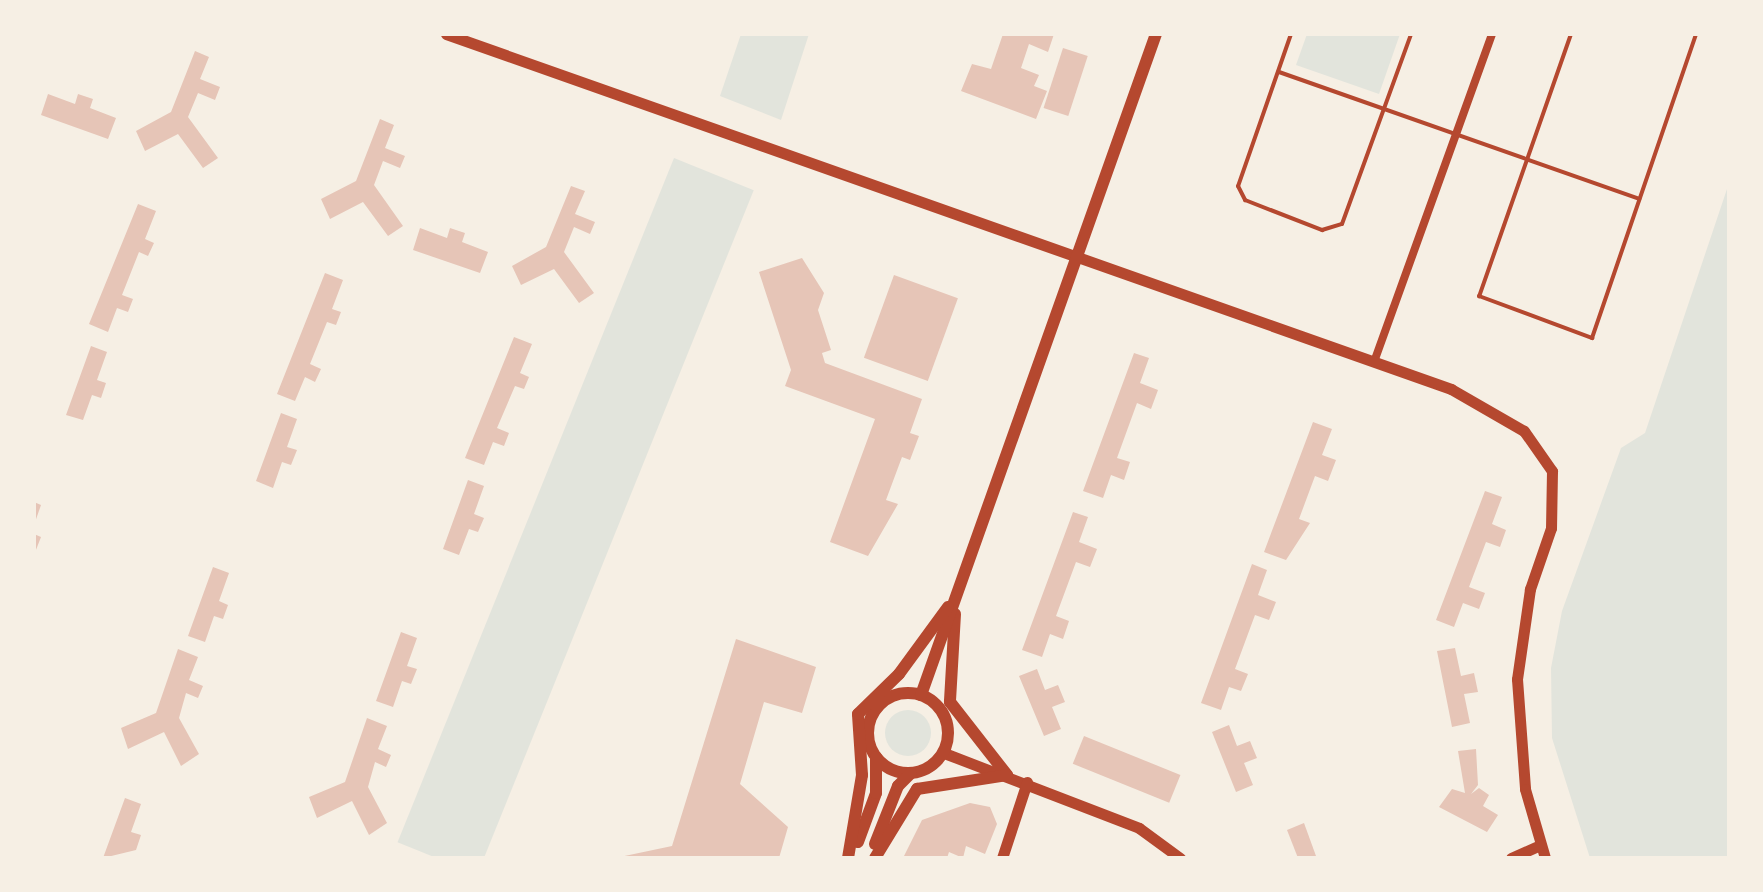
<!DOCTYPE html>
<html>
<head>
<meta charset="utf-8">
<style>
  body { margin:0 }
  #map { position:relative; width:1763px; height:892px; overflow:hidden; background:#f6efe4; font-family:"Asap Condensed",sans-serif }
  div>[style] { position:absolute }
  .green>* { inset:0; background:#e2e4dc; transform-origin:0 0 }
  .round { border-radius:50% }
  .building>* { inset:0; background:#e6c5b7; transform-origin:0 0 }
  .service>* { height:4px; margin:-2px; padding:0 2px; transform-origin:2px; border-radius:2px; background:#b5482f }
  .minor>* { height:8px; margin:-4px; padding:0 4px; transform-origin:4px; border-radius:4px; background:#b5482f }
  .tertiary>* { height:11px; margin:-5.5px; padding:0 5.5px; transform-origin:5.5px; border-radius:5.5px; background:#b5482f }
  .secondary>* { height:12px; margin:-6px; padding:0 6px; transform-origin:6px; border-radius:6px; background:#b5482f }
  .secondary>.ring { margin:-6px; padding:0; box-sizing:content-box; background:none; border:12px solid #b5482f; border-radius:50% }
  span { translate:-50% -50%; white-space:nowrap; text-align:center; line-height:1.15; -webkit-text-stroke:8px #f6efe4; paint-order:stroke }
  .frame { position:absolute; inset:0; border:36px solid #f6efe4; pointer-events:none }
</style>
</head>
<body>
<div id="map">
  <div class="green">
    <i style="clip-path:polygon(741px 34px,809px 34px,781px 120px,720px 96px)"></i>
    <i style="clip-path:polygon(1307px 34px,1400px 34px,1379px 94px,1296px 65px)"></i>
    <i style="left:674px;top:158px;width:86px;height:738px;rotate:22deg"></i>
    <i style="clip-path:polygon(1729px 183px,1729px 858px,1590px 858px,1552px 738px,1551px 668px,1562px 611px,1621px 448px,1645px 433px)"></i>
    <i class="round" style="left:885px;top:710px;width:46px;height:46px"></i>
  </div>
  <div class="building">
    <i style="clip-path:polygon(1003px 34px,1054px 34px,1048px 52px,1029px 44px,1021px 68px,1039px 75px,1034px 86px,1047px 91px,1036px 119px,961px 91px,972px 64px,991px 69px)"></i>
    <i style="left:1063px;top:48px;width:26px;height:63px;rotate:18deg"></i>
    <i style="clip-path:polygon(195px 51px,209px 57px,200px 79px,220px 87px,215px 100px,198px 93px,188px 117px,218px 158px,203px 168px,178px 134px,145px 151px,136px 131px,171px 112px)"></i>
    <i style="clip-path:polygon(48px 94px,75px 104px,78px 94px,93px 99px,90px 108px,116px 118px,108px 139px,41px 115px)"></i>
    <i style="clip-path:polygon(380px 119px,394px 125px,385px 148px,405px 156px,400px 168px,383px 161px,374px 185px,403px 226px,388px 236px,363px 202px,330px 219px,321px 199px,356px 181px)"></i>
    <i style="clip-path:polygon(571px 186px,585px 191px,575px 214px,595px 222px,590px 234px,574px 227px,564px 252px,594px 293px,579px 303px,554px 269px,521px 285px,512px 266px,546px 247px)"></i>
    <i style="clip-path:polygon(138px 204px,156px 211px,145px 239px,154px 243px,148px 256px,139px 252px,122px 295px,133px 299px,128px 312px,117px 308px,108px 332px,89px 324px)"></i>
    <i style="clip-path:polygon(420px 228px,447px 238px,450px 228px,465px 233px,462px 242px,488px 252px,480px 273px,413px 250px)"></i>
    <i style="clip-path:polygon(802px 258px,824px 293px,818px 310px,831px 350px,822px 353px,825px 363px,922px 399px,910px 433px,919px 436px,910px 460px,902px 457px,886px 500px,898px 504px,868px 556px,830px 542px,875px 419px,785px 386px,791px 370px,759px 272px)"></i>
    <i style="clip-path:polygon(325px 273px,343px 280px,332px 309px,341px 312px,336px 325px,327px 322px,310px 364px,321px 369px,315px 382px,305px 377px,295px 401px,277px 394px)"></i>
    <i style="left:894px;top:275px;width:68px;height:88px;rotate:20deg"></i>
    <i style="clip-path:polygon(514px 337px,532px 344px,520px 373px,529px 377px,524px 389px,515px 386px,497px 428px,509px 433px,504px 446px,493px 442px,484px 465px,465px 458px)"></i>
    <i style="clip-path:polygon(91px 346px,107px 352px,97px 380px,106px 383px,101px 398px,92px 395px,83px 420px,66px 415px)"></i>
    <i style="clip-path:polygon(1134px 353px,1149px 358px,1140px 383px,1158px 390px,1151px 409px,1137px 403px,1117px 458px,1130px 462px,1124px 480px,1111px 475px,1103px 498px,1083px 491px)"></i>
    <i style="clip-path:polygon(281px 413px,297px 419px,287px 447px,297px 450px,291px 465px,282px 462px,273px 488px,256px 481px)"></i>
    <i style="clip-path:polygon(1313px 422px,1332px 429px,1322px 455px,1336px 460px,1328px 481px,1315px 476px,1299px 519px,1310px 523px,1286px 560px,1264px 552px)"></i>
    <i style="clip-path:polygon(468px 480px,484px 486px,474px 514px,484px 518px,478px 532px,469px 529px,459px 555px,443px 549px)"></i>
    <i style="clip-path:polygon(1485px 491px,1502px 497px,1492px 524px,1506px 530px,1500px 547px,1486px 542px,1469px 587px,1485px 593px,1479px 609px,1463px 603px,1454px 627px,1436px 620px)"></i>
    <i style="clip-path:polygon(34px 502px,41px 505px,34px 525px)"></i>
    <i style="clip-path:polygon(1073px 512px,1088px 517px,1079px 542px,1097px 549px,1090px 567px,1076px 562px,1056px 616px,1069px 621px,1063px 639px,1050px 634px,1042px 657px,1022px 650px)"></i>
    <i style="clip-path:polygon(34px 534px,41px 537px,34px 555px)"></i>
    <i style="clip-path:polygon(1252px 564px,1267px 570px,1258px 595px,1276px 602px,1269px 620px,1255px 615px,1235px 669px,1248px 674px,1241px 691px,1229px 687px,1221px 710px,1201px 703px)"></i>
    <i style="clip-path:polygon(213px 567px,229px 573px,219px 601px,228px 605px,223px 619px,214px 616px,205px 642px,188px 636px)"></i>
    <i style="clip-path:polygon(401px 632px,417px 638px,407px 666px,417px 669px,411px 684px,402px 681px,393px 707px,376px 701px)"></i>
    <i style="clip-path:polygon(736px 639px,816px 667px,802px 713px,764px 702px,740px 784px,788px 827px,779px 858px,615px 858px,672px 846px)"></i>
    <i style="clip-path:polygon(1455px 648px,1461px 676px,1474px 673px,1478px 692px,1464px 694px,1470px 723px,1452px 727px,1437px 651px)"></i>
    <i style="clip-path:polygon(178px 649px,198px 657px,189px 680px,203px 686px,198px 698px,186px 693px,179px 718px,199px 754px,181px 766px,164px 732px,128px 749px,121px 728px,156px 713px)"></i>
    <i style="clip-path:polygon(1037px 669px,1045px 690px,1058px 685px,1065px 702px,1052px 707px,1061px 729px,1044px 736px,1019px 676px)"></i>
    <i style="clip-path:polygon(367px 718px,387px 726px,378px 749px,391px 755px,386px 767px,375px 762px,368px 787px,387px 823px,369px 835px,352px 801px,317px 818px,309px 797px,345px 782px)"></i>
    <i style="clip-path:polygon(1229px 725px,1237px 746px,1250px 741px,1257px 758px,1244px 763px,1253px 785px,1236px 792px,1212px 732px)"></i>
    <i style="left:1084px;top:736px;width:104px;height:30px;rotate:22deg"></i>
    <i style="clip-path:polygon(1476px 749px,1478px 785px,1471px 794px,1479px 788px,1489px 795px,1483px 806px,1498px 815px,1487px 832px,1439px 807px,1452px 789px,1465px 793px,1458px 751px)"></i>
    <i style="clip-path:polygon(125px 798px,141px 804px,131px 832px,141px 835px,136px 850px,103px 858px)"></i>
    <i style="clip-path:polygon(970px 803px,990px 807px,997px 824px,985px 854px,966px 846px,963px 858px,949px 852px,947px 858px,903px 858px,922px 820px)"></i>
    <i style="clip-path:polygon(1304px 823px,1316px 856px,1311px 858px,1298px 858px,1287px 830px)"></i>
  </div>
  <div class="service">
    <i style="left:1291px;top:34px;width:161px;rotate:109.2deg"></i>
    <i style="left:1238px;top:186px;width:16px;rotate:63deg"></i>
    <i style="left:1245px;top:200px;width:83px;rotate:21.3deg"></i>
    <i style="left:1322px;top:230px;width:21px;rotate:-17deg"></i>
    <i style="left:1342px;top:224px;width:202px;rotate:-70deg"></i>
    <i style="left:1571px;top:34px;width:278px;rotate:109.3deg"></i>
    <i style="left:1479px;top:296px;width:121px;rotate:20.4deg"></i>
    <i style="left:1592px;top:338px;width:321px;rotate:-71.1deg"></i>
    <i style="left:1279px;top:72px;width:382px;rotate:19.4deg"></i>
  </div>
  <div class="minor">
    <i style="left:1374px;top:362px;width:349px;rotate:-70.2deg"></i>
  </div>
  <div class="tertiary">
    <i style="left:446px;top:34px;width:1066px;rotate:19.45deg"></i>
    <i style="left:1451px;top:389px;width:84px;rotate:29.9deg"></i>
    <i style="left:1524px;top:431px;width:49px;rotate:55deg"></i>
    <i style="left:1552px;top:471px;width:57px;rotate:91deg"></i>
    <i style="left:1551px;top:528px;width:65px;rotate:109deg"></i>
    <i style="left:1530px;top:589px;width:91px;rotate:98.2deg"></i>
    <i style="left:1517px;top:679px;width:110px;rotate:85.8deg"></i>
    <i style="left:1525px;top:789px;width:72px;rotate:73.8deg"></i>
    <i style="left:944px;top:753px;width:209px;rotate:21deg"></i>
    <i style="left:1139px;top:828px;width:51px;rotate:36.2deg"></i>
    <i style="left:1002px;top:858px;width:80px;rotate:-71.8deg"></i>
    <i style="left:1511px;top:858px;width:32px;rotate:-24deg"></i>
  </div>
  <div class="secondary">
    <i style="left:955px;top:614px;width:88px;rotate:93.3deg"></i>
    <i style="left:950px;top:702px;width:93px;rotate:52deg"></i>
    <i class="ring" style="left:868px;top:693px;width:68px;height:68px"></i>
    <i style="left:921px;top:695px;width:702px;rotate:-70.43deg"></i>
    <i style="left:858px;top:842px;width:52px;rotate:-69.8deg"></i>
    <i style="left:876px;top:793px;width:36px;rotate:-90deg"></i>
    <i style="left:875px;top:844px;width:62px;rotate:-68.4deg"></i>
    <i style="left:898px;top:786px;width:18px;rotate:-45deg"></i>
    <i style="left:848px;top:858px;width:84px;rotate:-80.4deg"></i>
    <i style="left:862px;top:775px;width:61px;rotate:-93.8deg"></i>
    <i style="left:858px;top:714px;width:57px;rotate:-44.3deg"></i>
    <i style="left:899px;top:674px;width:83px;rotate:-53.8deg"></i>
    <i style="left:875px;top:858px;width:81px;rotate:-58.7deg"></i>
    <i style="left:917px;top:789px;width:91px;rotate:-8.8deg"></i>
  </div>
  <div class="frame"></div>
</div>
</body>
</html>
